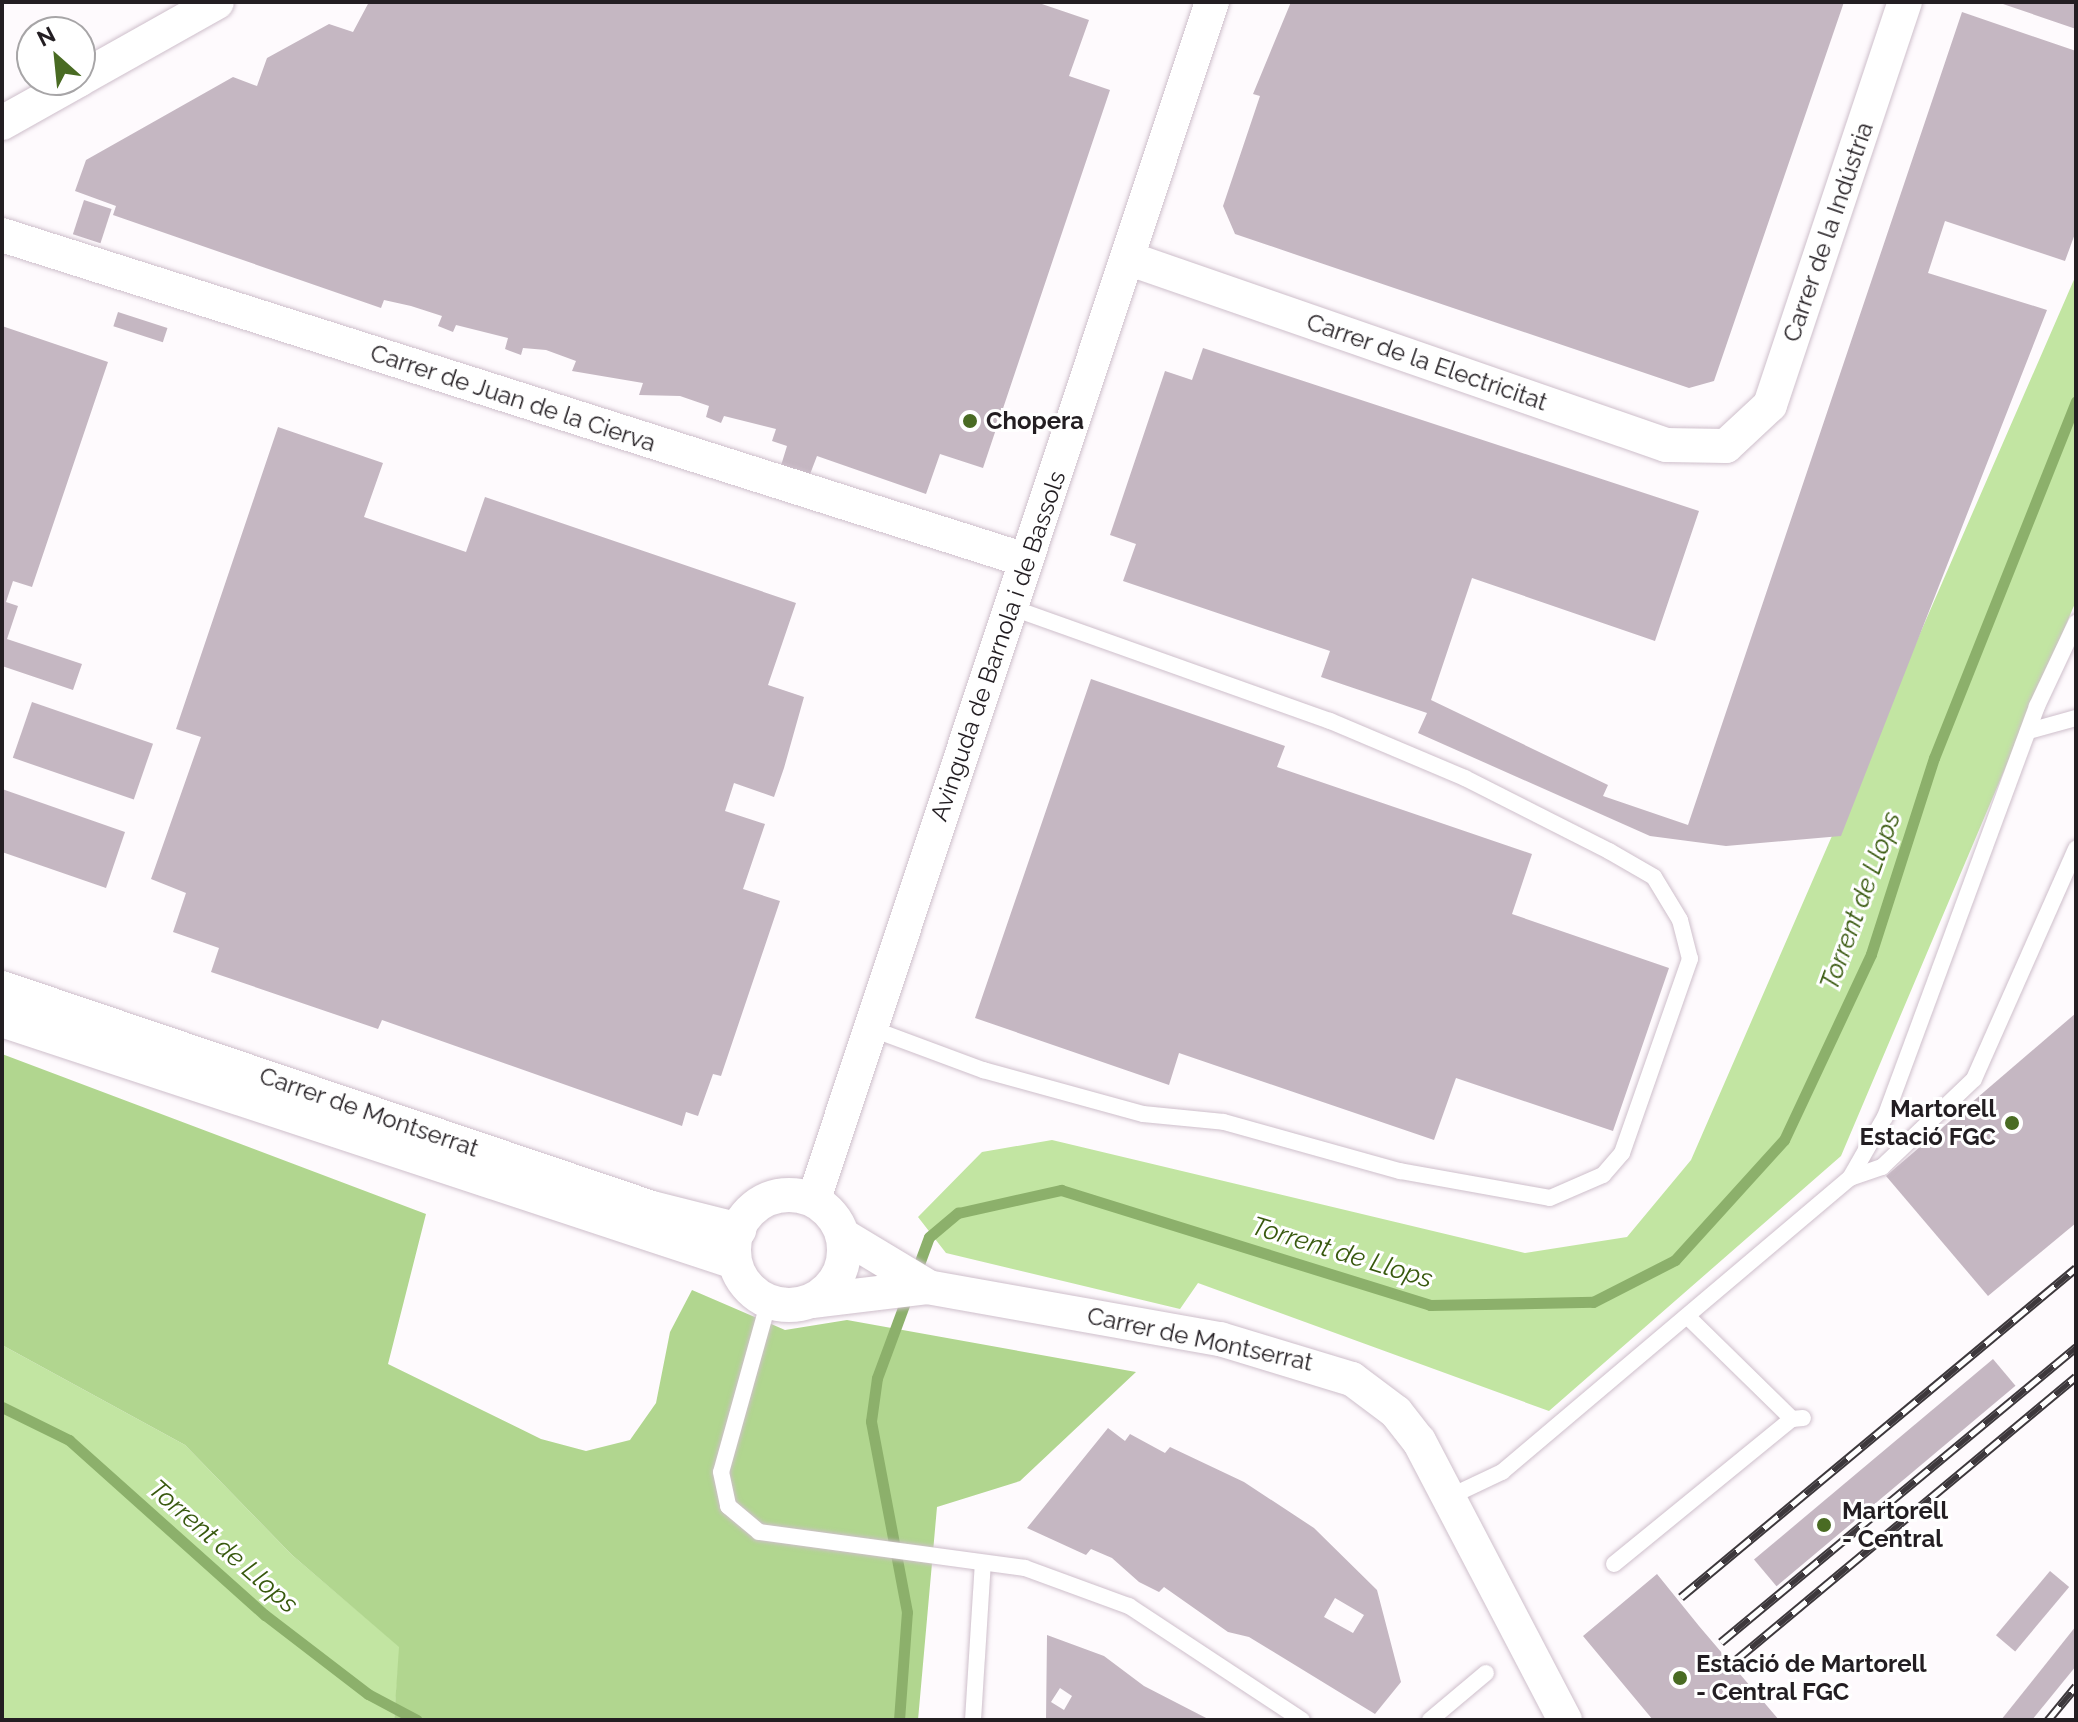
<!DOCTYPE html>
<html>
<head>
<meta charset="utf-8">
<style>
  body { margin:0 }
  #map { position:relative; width:2078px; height:1722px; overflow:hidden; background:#fefafd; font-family:Raleway,sans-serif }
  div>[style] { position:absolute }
  .green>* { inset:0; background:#c2e5a2 }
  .forest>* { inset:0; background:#b1d68f }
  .stream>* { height:11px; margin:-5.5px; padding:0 5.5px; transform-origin:5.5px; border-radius:5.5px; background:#8cb06b }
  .building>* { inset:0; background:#c5b7c2; transform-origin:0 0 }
  .roads { filter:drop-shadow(0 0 2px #cebfcb) drop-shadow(0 0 2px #cebfcb) }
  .service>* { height:16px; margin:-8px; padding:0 8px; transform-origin:8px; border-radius:8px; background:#fff }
  .minor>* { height:34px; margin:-17px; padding:0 17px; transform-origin:17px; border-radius:17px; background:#fff }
  .minor>.ring { margin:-17px; padding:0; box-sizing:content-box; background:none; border:34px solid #fff; border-radius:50% }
  .rail>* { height:9px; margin-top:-4.5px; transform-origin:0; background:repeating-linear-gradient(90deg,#fff 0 18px,#3d383c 0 36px); box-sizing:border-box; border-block:2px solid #3d383c }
  .dots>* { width:22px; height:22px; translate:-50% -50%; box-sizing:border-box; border:4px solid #fff; border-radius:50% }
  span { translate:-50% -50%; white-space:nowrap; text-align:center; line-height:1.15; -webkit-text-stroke:6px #fff; paint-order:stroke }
  .street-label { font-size:24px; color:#231e22 }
  .poi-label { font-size:24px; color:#231e22; font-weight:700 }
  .left { translate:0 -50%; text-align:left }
  .right { translate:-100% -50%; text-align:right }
  .water-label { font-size:26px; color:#38590e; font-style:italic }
  .frame { position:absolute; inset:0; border:4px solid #231e22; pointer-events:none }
  .north { position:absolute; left:16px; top:16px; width:80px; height:80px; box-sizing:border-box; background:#fff; border:2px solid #a7a5a7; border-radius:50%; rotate:333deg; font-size:22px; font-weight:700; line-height:32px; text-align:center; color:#231e22 }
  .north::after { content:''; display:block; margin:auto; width:28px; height:36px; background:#496b23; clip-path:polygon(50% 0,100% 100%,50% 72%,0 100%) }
</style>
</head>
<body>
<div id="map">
  <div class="green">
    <i style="clip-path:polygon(2076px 275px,2076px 601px,1841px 1156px,1549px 1411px,1198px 1283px,1180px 1309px,946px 1253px,918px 1217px,982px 1152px,1052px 1140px,1525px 1253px,1627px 1237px,1691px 1160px)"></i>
    <i style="clip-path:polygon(2px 1345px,185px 1445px,292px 1555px,400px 1647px,394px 1720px,2px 1720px)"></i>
  </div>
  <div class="forest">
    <i style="clip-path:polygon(2px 1054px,426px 1214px,388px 1364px,541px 1439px,586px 1451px,630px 1440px,656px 1403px,670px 1332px,692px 1290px,785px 1330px,847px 1320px,1136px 1372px,1020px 1481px,937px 1507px,918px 1720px,394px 1720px,399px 1647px,292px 1555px,185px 1445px,2px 1345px)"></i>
  </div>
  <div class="stream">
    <i style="left:915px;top:1275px;width:40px;rotate:-69.8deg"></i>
    <i style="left:929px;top:1237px;width:38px;rotate:-40deg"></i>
    <i style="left:958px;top:1213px;width:106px;rotate:-12.6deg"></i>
    <i style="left:1061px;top:1190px;width:387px;rotate:17.3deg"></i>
    <i style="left:1430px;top:1305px;width:163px;rotate:-1.1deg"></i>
    <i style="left:1593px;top:1302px;width:92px;rotate:-27.1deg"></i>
    <i style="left:1675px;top:1260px;width:162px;rotate:-47.8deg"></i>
    <i style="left:1784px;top:1140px;width:205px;rotate:-64.9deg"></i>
    <i style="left:1871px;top:954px;width:206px;rotate:-72.2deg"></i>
    <i style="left:1934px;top:758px;width:384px;rotate:-68.3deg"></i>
    <i style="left:2px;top:1407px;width:75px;rotate:26.2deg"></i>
    <i style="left:69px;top:1440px;width:263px;rotate:41.8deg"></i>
    <i style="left:265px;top:1615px;width:130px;rotate:37.5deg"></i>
    <i style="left:368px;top:1694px;width:55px;rotate:28deg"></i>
    <i style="left:899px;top:1720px;width:108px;rotate:-85.8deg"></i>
    <i style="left:907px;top:1612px;width:194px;rotate:-100.7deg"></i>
    <i style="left:871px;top:1421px;width:43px;rotate:-82.1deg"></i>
    <i style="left:877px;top:1378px;width:90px;rotate:-69.7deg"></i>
  </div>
  <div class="building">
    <i style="clip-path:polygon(369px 2px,1036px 2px,1089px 20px,1069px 76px,1110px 90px,983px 468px,940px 454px,926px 494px,817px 456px,807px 482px,779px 472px,787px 446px,772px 441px,776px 429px,724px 416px,721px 423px,706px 417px,709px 406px,680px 396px,639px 395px,643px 383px,572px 371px,576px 361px,546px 350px,523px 348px,521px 355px,505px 349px,508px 338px,456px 325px,453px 332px,438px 326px,442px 316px,411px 306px,384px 300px,381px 308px,113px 215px,116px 206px,75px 191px,86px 160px,233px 77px,257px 86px,267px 58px,329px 24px,353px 32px)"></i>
    <i style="clip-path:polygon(1291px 2px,1844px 2px,1714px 381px,1689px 388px,1235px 234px,1223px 206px,1260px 96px,1253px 94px)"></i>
    <i style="clip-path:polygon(1980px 2px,2076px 2px,2076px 29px,2003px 4px)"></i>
    <i style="clip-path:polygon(1962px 12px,2076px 51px,2076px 231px,2065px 261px,1945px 221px,1928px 273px,2047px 310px,1841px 836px,1726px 846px,1650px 836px,1418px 733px,1427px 713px,1321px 677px,1330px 651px,1123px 581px,1136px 544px,1110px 535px,1165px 371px,1192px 380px,1203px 348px,1699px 511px,1655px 641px,1472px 578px,1431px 700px,1608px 785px,1603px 796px,1688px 825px)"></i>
    <i style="left:84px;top:200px;width:29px;height:36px;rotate:18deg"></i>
    <i style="left:118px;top:312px;width:52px;height:15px;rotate:18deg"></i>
    <i style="clip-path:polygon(2px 326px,108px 362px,32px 587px,13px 581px,6px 602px,18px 606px,7px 639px,82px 664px,73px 690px,2px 666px)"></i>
    <i style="clip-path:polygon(278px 427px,383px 463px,364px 517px,466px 552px,485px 497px,796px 603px,768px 685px,804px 697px,784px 768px,774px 797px,734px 783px,725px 811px,765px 824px,743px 889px,780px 901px,721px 1076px,713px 1074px,698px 1116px,686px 1112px,682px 1126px,382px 1020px,378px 1029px,211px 972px,219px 948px,173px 932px,186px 893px,151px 879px,201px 737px,176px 729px)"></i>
    <i style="clip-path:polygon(1091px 679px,1285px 746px,1277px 767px,1532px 854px,1512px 914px,1669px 968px,1613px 1131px,1456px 1078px,1434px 1140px,1179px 1053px,1169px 1085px,975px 1018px)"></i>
    <i style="left:32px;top:702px;width:128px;height:59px;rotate:19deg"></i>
    <i style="clip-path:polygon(2px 789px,125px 832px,106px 888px,2px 852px)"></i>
    <i style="clip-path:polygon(2076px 1013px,2076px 1223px,1988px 1296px,1886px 1176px)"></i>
    <i style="left:1993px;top:1359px;width:35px;height:312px;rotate:50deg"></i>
    <i style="clip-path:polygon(evenodd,1108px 1428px,1125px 1441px,1130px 1434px,1165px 1453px,1170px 1447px,1244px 1482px,1314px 1528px,1377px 1590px,1401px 1682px,1375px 1714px,1249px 1637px,1228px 1632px,1164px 1587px,1159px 1592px,1139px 1582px,1112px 1558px,1091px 1549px,1086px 1555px,1027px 1528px,1108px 1428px,1335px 1598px,1364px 1615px,1353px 1633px,1324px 1617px,1335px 1598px)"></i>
    <i style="left:2050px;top:1571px;width:25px;height:84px;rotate:40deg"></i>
    <i style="clip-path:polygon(1657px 1574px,1699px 1626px,1779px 1720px,1653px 1720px,1583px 1636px)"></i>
    <i style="clip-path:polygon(2076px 1626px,2076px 1666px,2032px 1720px,2001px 1720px)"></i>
    <i style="clip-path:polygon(evenodd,1047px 1635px,1104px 1656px,1144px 1686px,1210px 1720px,1046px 1720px,1047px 1635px,1060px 1688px,1072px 1696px,1064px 1710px,1051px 1702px,1060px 1688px)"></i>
  </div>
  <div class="roads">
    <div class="service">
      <i style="left:2029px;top:731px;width:49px;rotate:-15.5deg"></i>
      <i style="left:870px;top:1028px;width:121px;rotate:20.4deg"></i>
      <i style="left:983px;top:1070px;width:166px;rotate:15.4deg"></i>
      <i style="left:1143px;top:1114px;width:81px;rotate:5.6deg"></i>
      <i style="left:1224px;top:1122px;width:183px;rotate:15.6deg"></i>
      <i style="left:1400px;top:1171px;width:152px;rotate:10.2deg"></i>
      <i style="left:1550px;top:1198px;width:58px;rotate:-23.5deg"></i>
      <i style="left:1603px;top:1175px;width:29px;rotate:-49deg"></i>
      <i style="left:1622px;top:1153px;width:206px;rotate:-70.7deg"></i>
      <i style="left:1690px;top:959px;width:40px;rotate:-104.4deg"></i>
      <i style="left:1680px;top:920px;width:50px;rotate:-121.2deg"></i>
      <i style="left:1654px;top:877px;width:52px;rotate:-150deg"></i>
      <i style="left:1609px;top:851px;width:161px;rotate:-153.1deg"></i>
      <i style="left:1465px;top:778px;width:147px;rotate:-157.1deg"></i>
      <i style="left:1330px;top:721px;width:340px;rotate:-160.4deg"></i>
      <i style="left:1850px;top:1178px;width:34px;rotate:-19deg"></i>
      <i style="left:1882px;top:1167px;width:127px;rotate:-43.7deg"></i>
      <i style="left:1974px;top:1079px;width:252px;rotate:-66.1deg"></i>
      <i style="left:768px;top:1304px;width:174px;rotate:105.6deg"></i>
      <i style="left:721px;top:1472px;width:35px;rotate:78deg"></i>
      <i style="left:728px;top:1506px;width:40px;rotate:40deg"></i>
      <i style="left:759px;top:1532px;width:268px;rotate:7.7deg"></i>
      <i style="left:1025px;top:1568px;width:111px;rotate:20.1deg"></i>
      <i style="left:1129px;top:1606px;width:207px;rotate:33.4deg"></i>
      <i style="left:1688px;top:1317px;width:146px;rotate:44.4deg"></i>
      <i style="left:1792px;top:1419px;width:11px;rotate:-5deg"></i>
      <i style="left:1449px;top:1497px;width:59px;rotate:-25.3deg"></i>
      <i style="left:1502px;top:1472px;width:456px;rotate:-40.2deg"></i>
      <i style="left:1850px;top:1178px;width:70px;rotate:-60.2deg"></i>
      <i style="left:1885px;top:1117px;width:438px;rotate:-69.7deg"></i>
      <i style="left:2037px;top:706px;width:92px;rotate:-64.8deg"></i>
      <i style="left:1614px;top:1564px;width:230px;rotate:-39.2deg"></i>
      <i style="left:973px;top:1720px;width:157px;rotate:-86.4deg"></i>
      <i style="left:1430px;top:1720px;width:73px;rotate:-40deg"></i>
    </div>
    <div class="minor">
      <i style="left:80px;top:79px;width:157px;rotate:-29.3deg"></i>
      <i style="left:2px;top:123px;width:88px;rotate:-29.2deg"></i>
      <i style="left:2px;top:235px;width:1073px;rotate:17.62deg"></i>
      <i style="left:1130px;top:259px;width:567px;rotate:19.14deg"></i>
      <i style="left:1666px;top:445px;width:60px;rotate:1deg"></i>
      <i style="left:1726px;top:446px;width:60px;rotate:-43deg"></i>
      <i style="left:1770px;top:405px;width:425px;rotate:-71.5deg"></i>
      <i style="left:2px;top:988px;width:686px;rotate:18.7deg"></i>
      <i style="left:652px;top:1208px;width:90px;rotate:14.2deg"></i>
      <i style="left:2px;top:1020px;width:771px;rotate:18.29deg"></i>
      <i class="ring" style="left:734px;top:1195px;width:76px;height:76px"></i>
      <i style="left:814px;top:1199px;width:1261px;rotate:-71.61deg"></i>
      <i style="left:844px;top:1236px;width:97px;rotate:31.1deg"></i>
      <i style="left:812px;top:1301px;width:116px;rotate:-6.9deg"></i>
      <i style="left:927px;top:1287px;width:298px;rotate:10.1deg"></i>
      <i style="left:1220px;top:1339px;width:138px;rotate:16.9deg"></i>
      <i style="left:1352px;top:1379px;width:55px;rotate:36.9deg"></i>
      <i style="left:1396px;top:1412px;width:37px;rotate:52deg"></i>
      <i style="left:1419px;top:1441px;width:315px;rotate:62.4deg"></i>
    </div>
  </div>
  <div class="rail">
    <i style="left:1681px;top:1597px;width:514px;rotate:-39.79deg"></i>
    <i style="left:1721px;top:1642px;width:462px;rotate:-39.7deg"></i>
    <i style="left:1737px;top:1659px;width:441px;rotate:-39.8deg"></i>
    <i style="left:2048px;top:1720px;width:44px;rotate:-50.5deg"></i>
  </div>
  <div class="dots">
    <i style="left:970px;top:421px;background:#496b23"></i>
    <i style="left:2012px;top:1123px;background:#496b23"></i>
    <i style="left:1824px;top:1525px;background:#496b23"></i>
    <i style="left:1680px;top:1678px;background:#496b23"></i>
  </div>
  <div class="street-label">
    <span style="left:1828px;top:232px;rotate:-71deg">Carrer de la Indústria</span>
    <span style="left:1427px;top:362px;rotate:19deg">Carrer de la Electricitat</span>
    <span style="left:513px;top:398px;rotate:18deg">Carrer de Juan de la Cierva</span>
    <span style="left:998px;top:646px;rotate:-71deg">Avinguda de Barnola i de Bassols</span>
    <span style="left:369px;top:1112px;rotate:19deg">Carrer de Montserrat</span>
    <span style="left:1200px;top:1339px;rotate:12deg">Carrer de Montserrat</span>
  </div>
  <div class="poi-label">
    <span class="left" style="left:986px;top:421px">Chopera</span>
    <span class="right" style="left:1996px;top:1123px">Martorell<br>Estació FGC</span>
    <span class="left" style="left:1842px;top:1525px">Martorell<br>- Central</span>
    <span class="left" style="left:1696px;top:1678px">Estació de Martorell<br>- Central FGC</span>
  </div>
  <div class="water-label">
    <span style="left:1861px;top:901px;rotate:-70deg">Torrent de Llops</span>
    <span style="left:1342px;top:1253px;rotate:17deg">Torrent de Llops</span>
    <span style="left:223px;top:1547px;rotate:41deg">Torrent de Llops</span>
  </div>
  <div class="frame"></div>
  <div class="north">N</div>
</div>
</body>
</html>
